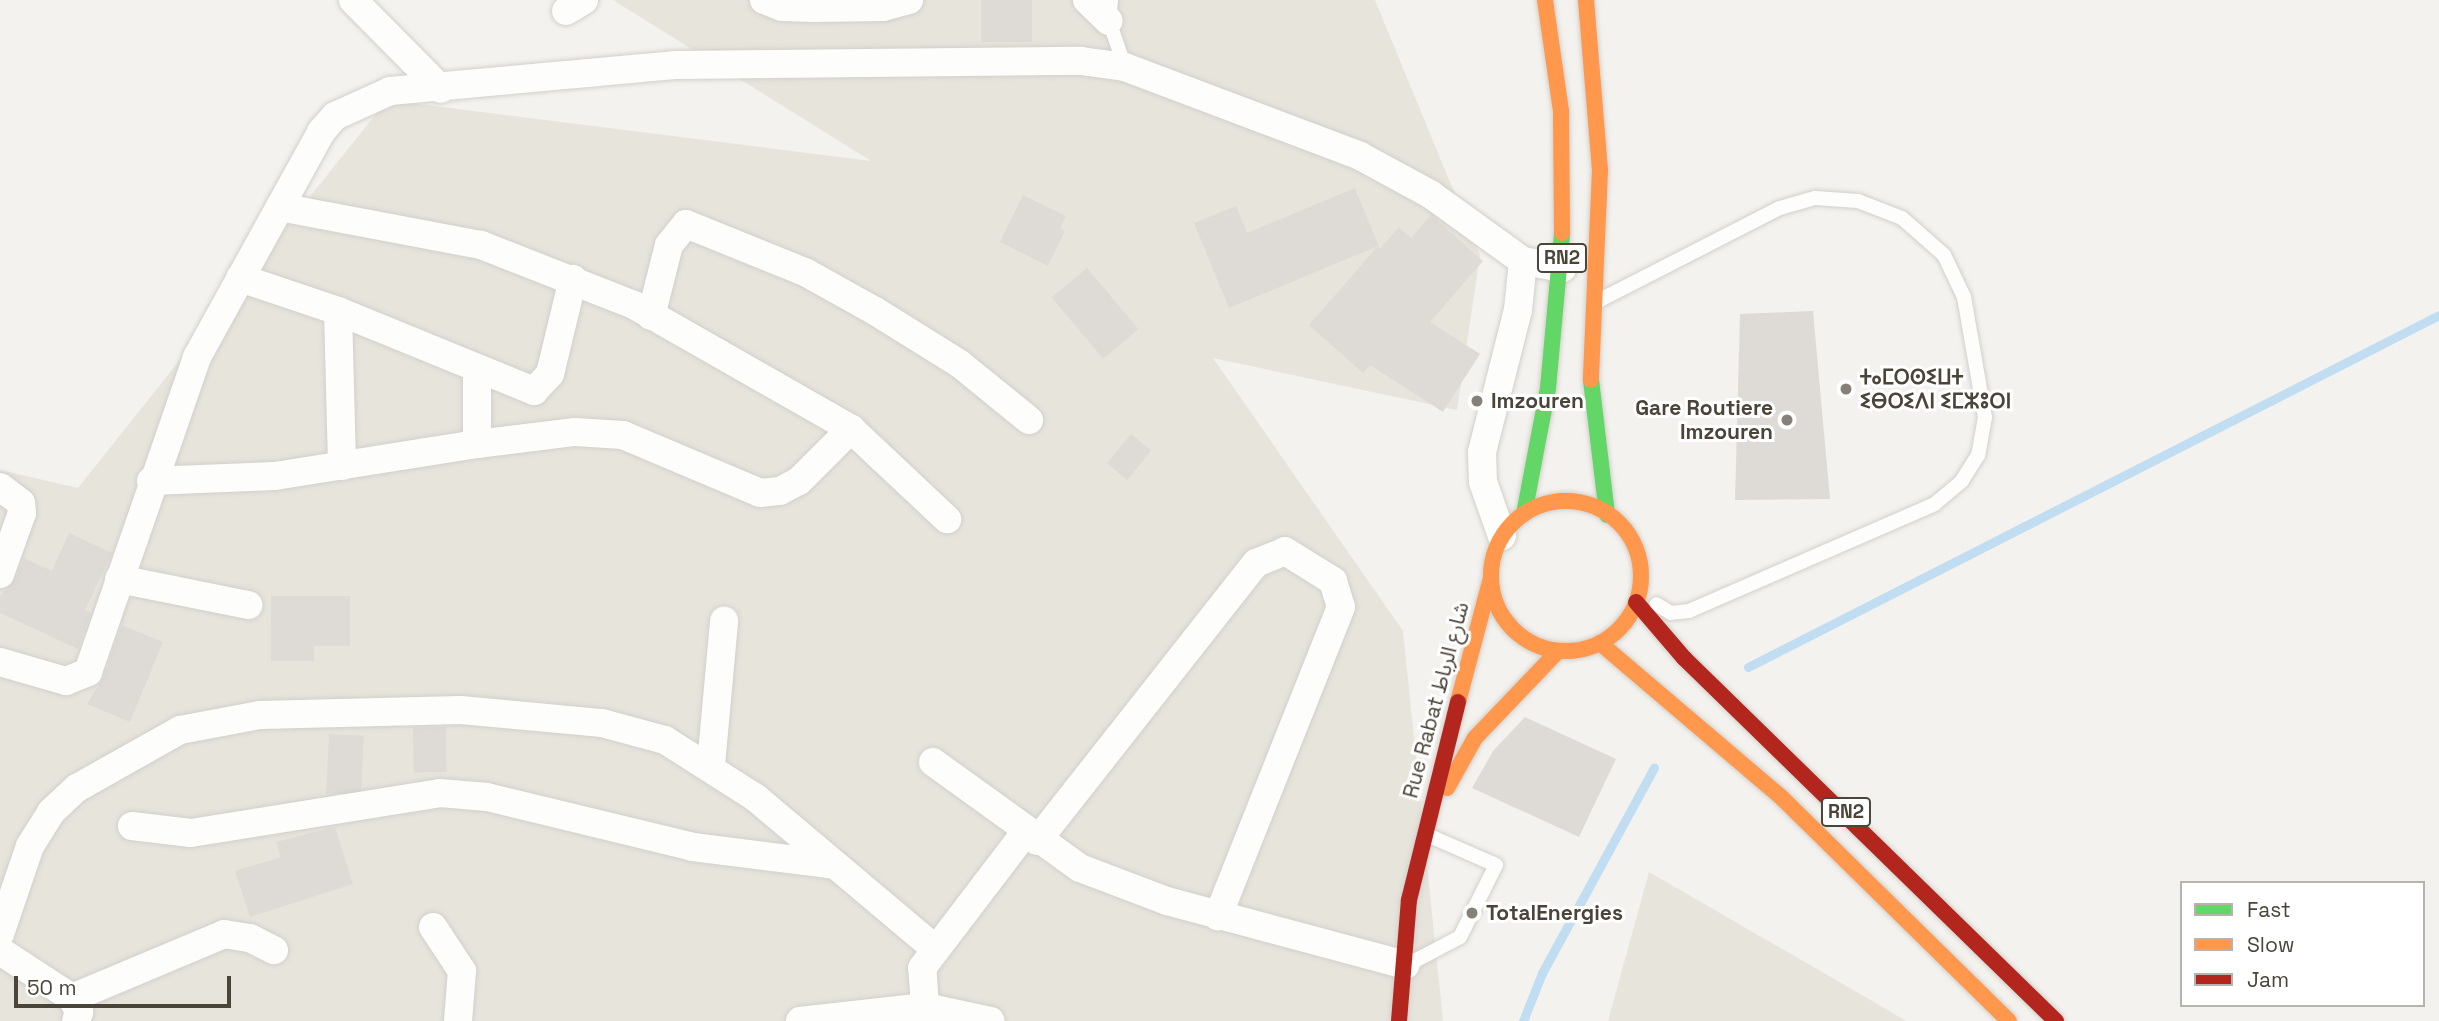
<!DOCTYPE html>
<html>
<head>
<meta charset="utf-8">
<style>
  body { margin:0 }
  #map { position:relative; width:2439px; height:1021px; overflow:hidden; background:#f4f2ee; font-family:"Space Grotesk","Noto Sans Arabic","Noto Sans Tifinagh",sans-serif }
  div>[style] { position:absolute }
  .residential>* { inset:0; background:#e7e4dc }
  .stream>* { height:9px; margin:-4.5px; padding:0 4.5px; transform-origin:4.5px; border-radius:4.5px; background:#c0ddf1 }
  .building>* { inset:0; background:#dedbd6; transform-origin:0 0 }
  .roads { filter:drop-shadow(0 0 2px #d2d0cb) drop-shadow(0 0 2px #d2d0cb) }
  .lane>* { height:14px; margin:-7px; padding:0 7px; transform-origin:7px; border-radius:7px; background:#fdfdfc }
  .street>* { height:28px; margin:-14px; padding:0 14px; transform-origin:14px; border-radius:14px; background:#fdfdfc }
  .fast>* { height:16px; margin:-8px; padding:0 8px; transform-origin:8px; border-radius:8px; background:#63d668 }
  .slow>* { height:16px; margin:-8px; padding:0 8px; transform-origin:8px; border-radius:8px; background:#ff974d }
  .slow>.ring { margin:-8px; padding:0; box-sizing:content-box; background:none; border:16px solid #ff974d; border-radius:50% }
  .jam>* { height:16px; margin:-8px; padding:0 8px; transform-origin:8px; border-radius:8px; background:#b3261e }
  .dots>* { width:19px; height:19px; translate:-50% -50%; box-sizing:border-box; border:4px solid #fff; border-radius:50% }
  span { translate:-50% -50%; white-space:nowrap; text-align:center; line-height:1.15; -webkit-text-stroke:6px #fff; paint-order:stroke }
  .shield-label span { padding:2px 5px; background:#fff; border:2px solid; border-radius:5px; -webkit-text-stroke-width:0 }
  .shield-label { font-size:19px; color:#4b4439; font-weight:700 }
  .poi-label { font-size:21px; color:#4b4439; font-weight:700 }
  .left { translate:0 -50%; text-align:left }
  .right { translate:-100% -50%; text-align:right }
  .street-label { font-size:21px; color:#4b4439 }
  .legend { position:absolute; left:2180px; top:881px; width:245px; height:126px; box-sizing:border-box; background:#fff; border:2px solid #b7b4b0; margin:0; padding:9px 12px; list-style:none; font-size:21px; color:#4b4439 }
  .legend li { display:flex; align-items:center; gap:14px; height:35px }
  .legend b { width:35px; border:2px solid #b7b4b0 }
  .scale { position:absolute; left:14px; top:976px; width:217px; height:32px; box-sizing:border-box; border:4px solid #4b4439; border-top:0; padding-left:9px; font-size:21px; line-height:24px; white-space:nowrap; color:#4b4439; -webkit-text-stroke:5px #fff; paint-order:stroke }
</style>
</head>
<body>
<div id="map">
  <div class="residential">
    <i style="clip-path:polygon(613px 0,1375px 0,1480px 255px,1457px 410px,1213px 358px,1403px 631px,1443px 1021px,0 1021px,0 470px,78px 488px,387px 100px,871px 161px)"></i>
    <i style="clip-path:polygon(1649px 872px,1881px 1006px,1906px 1021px,1608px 1021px)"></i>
  </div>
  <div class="stream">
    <i style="left:1748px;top:667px;width:775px;rotate:-26.99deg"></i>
    <i style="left:1523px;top:1021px;width:52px;rotate:-68.4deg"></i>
    <i style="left:1542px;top:973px;width:234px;rotate:-61.4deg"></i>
  </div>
  <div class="building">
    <i style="left:981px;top:0;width:51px;height:42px"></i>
    <i style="clip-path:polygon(1355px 188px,1380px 249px,1399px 227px,1411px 238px,1431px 215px,1483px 261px,1430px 322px,1480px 354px,1443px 412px,1370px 365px,1363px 373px,1309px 325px,1378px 246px,1229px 308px,1194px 223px,1236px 206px,1247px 233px)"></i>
    <i style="clip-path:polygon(1023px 195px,1066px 216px,1060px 228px,1065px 231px,1048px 266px,1000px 242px)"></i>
    <i style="left:1087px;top:268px;width:80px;height:46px;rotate:50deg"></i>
    <i style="clip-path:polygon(1813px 311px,1830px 499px,1735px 500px,1740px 314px)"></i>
    <i style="left:1131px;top:434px;width:26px;height:38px;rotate:39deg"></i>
    <i style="clip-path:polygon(69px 533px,112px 553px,85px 610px,91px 613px,78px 649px,0 613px,0 596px,15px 580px,24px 558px,52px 571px)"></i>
    <i style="clip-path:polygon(271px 596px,350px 596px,350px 646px,314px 646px,314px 661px,271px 661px)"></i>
    <i style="clip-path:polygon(122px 625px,163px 642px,130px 722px,87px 704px,104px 677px)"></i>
    <i style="clip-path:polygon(1525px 717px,1616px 759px,1579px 837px,1472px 788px,1493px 751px)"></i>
    <i style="left:446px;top:727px;width:45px;height:33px;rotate:89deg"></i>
    <i style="left:329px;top:734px;width:35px;height:59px;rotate:3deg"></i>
    <i style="clip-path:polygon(335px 827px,353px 884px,250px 917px,235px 871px,281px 857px,276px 842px)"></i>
  </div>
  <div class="roads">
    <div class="lane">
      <i style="left:1111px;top:0;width:21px;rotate:95deg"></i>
      <i style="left:1109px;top:21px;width:49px;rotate:70.8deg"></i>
      <i style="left:1598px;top:301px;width:204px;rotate:-27.1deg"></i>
      <i style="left:1780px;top:208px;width:36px;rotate:-16deg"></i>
      <i style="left:1815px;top:198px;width:43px;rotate:4deg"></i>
      <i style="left:1858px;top:201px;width:47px;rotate:21.1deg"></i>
      <i style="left:1902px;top:218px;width:56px;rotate:41.4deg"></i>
      <i style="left:1944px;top:255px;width:47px;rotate:64.5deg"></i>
      <i style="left:1964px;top:297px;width:122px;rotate:80.1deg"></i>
      <i style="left:1985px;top:417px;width:39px;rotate:100deg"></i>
      <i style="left:1978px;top:455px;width:31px;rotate:122deg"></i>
      <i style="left:1962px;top:481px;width:35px;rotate:140deg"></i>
      <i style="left:1935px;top:504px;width:268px;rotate:156.5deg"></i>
      <i style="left:1689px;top:611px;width:18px;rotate:174deg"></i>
      <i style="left:1671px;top:613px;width:17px;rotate:-149deg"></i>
      <i style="left:1407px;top:965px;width:60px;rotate:-27.8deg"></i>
      <i style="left:1460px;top:937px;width:80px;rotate:-63.4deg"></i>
      <i style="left:1496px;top:865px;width:77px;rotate:-156.4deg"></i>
    </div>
    <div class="street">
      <i style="left:353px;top:0;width:125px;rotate:45.3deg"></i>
      <i style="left:764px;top:0;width:19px;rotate:21deg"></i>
      <i style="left:782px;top:7px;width:32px;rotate:2deg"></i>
      <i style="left:814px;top:8px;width:69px;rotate:-0.8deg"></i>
      <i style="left:883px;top:7px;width:27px;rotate:-15deg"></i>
      <i style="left:1087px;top:0;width:30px;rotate:44deg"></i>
      <i style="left:566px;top:11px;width:21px;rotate:-31deg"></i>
      <i style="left:280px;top:207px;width:205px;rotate:10.7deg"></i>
      <i style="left:481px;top:245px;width:164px;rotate:21.4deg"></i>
      <i style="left:634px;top:305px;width:250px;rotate:29.7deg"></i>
      <i style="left:851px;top:429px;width:132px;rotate:43.2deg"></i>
      <i style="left:240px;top:278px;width:103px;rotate:18.6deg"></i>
      <i style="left:338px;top:311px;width:212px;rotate:22.2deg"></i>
      <i style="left:534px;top:391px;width:23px;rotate:-47deg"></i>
      <i style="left:550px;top:374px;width:98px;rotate:-76.4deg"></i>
      <i style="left:338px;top:311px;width:155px;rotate:88.5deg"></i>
      <i style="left:651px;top:316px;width:73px;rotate:-75.8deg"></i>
      <i style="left:669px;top:245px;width:27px;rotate:-51deg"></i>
      <i style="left:686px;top:224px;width:128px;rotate:22deg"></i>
      <i style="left:805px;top:272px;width:80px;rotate:29.1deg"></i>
      <i style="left:875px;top:311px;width:100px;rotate:31.9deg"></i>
      <i style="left:960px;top:364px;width:89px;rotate:39.1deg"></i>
      <i style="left:477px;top:444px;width:99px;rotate:-7deg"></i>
      <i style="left:575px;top:432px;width:48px;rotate:3.6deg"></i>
      <i style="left:623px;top:435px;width:149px;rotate:22.9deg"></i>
      <i style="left:760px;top:493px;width:20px;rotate:-6deg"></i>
      <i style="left:780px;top:491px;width:21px;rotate:-28deg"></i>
      <i style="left:799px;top:481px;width:74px;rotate:-45deg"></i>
      <i style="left:151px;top:481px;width:124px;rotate:-2.3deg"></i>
      <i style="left:275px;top:476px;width:205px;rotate:-9deg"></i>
      <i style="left:477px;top:444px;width:75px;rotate:-90deg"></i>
      <i style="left:0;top:487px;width:26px;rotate:37deg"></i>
      <i style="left:21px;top:503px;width:10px;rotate:84deg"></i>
      <i style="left:22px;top:513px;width:65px;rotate:109.8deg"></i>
      <i style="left:1502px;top:536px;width:57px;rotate:-109.4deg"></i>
      <i style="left:1483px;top:482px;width:30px;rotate:-92deg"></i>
      <i style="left:1482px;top:452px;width:146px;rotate:-75.8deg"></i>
      <i style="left:1518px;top:310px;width:49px;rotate:-84.2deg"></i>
      <i style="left:119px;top:579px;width:132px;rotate:11.4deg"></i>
      <i style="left:0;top:662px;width:69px;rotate:16.1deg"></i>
      <i style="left:66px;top:681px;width:24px;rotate:-22deg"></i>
      <i style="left:88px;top:672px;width:333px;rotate:-70.9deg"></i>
      <i style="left:197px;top:357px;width:257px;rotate:-61.1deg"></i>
      <i style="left:321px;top:132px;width:21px;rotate:-49deg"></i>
      <i style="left:335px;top:116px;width:60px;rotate:-24.4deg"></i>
      <i style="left:390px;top:91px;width:288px;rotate:-5.2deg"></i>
      <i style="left:677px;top:65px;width:404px;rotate:-0.6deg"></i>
      <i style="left:1081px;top:61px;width:44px;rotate:7.8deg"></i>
      <i style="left:1125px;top:67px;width:251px;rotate:20.7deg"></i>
      <i style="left:1360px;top:156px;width:80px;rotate:28.5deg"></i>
      <i style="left:1430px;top:194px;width:115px;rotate:35.8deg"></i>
      <i style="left:1523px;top:261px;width:40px;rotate:10deg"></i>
      <i style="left:933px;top:762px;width:181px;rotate:35.8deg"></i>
      <i style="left:1080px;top:868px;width:93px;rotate:20.8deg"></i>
      <i style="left:1167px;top:901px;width:247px;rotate:15deg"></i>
      <i style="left:711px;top:765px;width:145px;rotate:-84.8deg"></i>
      <i style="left:132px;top:826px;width:59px;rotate:6.8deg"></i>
      <i style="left:191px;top:833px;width:252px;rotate:-9.1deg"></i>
      <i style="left:440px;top:793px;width:47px;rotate:4.9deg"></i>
      <i style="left:487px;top:797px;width:212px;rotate:13.6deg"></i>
      <i style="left:693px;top:847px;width:143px;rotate:7.2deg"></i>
      <i style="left:1037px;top:841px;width:354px;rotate:-51.8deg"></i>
      <i style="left:1256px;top:563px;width:31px;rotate:-22deg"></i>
      <i style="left:1285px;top:551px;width:57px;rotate:32deg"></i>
      <i style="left:1333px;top:581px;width:27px;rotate:73deg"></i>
      <i style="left:1341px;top:607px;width:333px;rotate:111.7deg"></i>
      <i style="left:433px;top:927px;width:53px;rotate:56.6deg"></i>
      <i style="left:462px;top:971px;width:50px;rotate:94.6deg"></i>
      <i style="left:0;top:934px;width:93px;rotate:-71.2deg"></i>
      <i style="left:30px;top:846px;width:40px;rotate:-58deg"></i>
      <i style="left:51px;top:812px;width:35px;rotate:-43deg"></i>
      <i style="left:77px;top:788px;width:118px;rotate:-29.4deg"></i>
      <i style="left:180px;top:730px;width:81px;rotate:-10.6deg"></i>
      <i style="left:260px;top:715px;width:201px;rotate:-1.4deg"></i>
      <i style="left:461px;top:710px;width:142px;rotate:5.3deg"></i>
      <i style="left:602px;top:723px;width:65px;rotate:15.1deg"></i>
      <i style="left:665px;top:740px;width:108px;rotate:32.5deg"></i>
      <i style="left:756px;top:798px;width:233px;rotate:40.1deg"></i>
      <i style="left:0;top:951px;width:86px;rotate:33.1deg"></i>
      <i style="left:72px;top:998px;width:16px;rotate:63deg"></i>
      <i style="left:79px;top:1012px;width:9px;rotate:108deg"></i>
      <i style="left:72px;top:998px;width:165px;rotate:-22.8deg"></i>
      <i style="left:224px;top:934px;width:26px;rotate:9deg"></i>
      <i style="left:250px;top:938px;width:27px;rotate:27deg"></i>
      <i style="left:925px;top:1007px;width:39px;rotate:-94deg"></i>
      <i style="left:922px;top:968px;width:170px;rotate:-52.7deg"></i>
      <i style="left:800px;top:1021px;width:126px;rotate:-6.4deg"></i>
      <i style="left:925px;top:1007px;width:67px;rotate:12deg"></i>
    </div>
    <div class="fast">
      <i style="left:1591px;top:380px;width:136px;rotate:83.2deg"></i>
      <i style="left:1524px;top:514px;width:128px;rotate:-79.2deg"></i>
      <i style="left:1548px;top:388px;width:156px;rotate:-84.8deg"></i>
    </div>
    <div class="slow">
      <i style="left:1545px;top:0;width:112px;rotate:81.8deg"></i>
      <i style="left:1561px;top:111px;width:122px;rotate:89.5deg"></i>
      <i style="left:1586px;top:0;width:171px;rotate:85.3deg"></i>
      <i style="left:1600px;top:170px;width:210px;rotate:92.5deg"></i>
      <i class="ring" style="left:1491px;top:501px;width:134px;height:134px"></i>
      <i style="left:1600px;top:643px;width:239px;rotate:40.4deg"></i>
      <i style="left:1782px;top:798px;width:318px;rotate:44.5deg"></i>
      <i style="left:1458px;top:702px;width:128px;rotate:-75.1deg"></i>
      <i style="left:1447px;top:788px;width:57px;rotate:-60.8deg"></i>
      <i style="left:1475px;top:738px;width:120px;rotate:-46.3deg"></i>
    </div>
    <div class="jam">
      <i style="left:1636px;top:602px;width:74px;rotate:49.4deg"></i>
      <i style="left:1684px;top:658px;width:520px;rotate:44.3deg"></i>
      <i style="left:1399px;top:1021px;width:121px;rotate:-85.3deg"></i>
      <i style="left:1409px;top:900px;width:204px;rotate:-76.1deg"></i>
    </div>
  </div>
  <div class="dots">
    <i style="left:1846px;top:389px;background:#868178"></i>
    <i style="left:1477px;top:401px;background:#868178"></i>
    <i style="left:1787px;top:420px;background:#868178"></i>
    <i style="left:1472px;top:913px;background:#868178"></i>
  </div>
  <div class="shield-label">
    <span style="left:1562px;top:258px">RN2</span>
    <span style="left:1846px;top:812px">RN2</span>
  </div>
  <div class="poi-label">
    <span class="left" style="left:1860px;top:389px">ⵜⴰⵎⵔⵙⵉⵡⵜ<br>ⵉⴱⵔⵉⴷⵏ ⵉⵎⵣⵓⵔⵏ</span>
    <span class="left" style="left:1491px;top:401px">Imzouren</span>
    <span class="right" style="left:1773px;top:420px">Gare Routiere<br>Imzouren</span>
    <span class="left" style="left:1486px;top:913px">TotalEnergies</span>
  </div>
  <div class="street-label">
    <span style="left:1436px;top:700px;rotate:-75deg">Rue Rabat شارع الرباط</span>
  </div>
  <ul class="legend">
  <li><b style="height:9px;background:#63d668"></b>Fast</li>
  <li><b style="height:9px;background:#ff974d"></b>Slow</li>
  <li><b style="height:9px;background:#b3261e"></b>Jam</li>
  </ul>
  <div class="scale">50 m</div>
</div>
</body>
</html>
